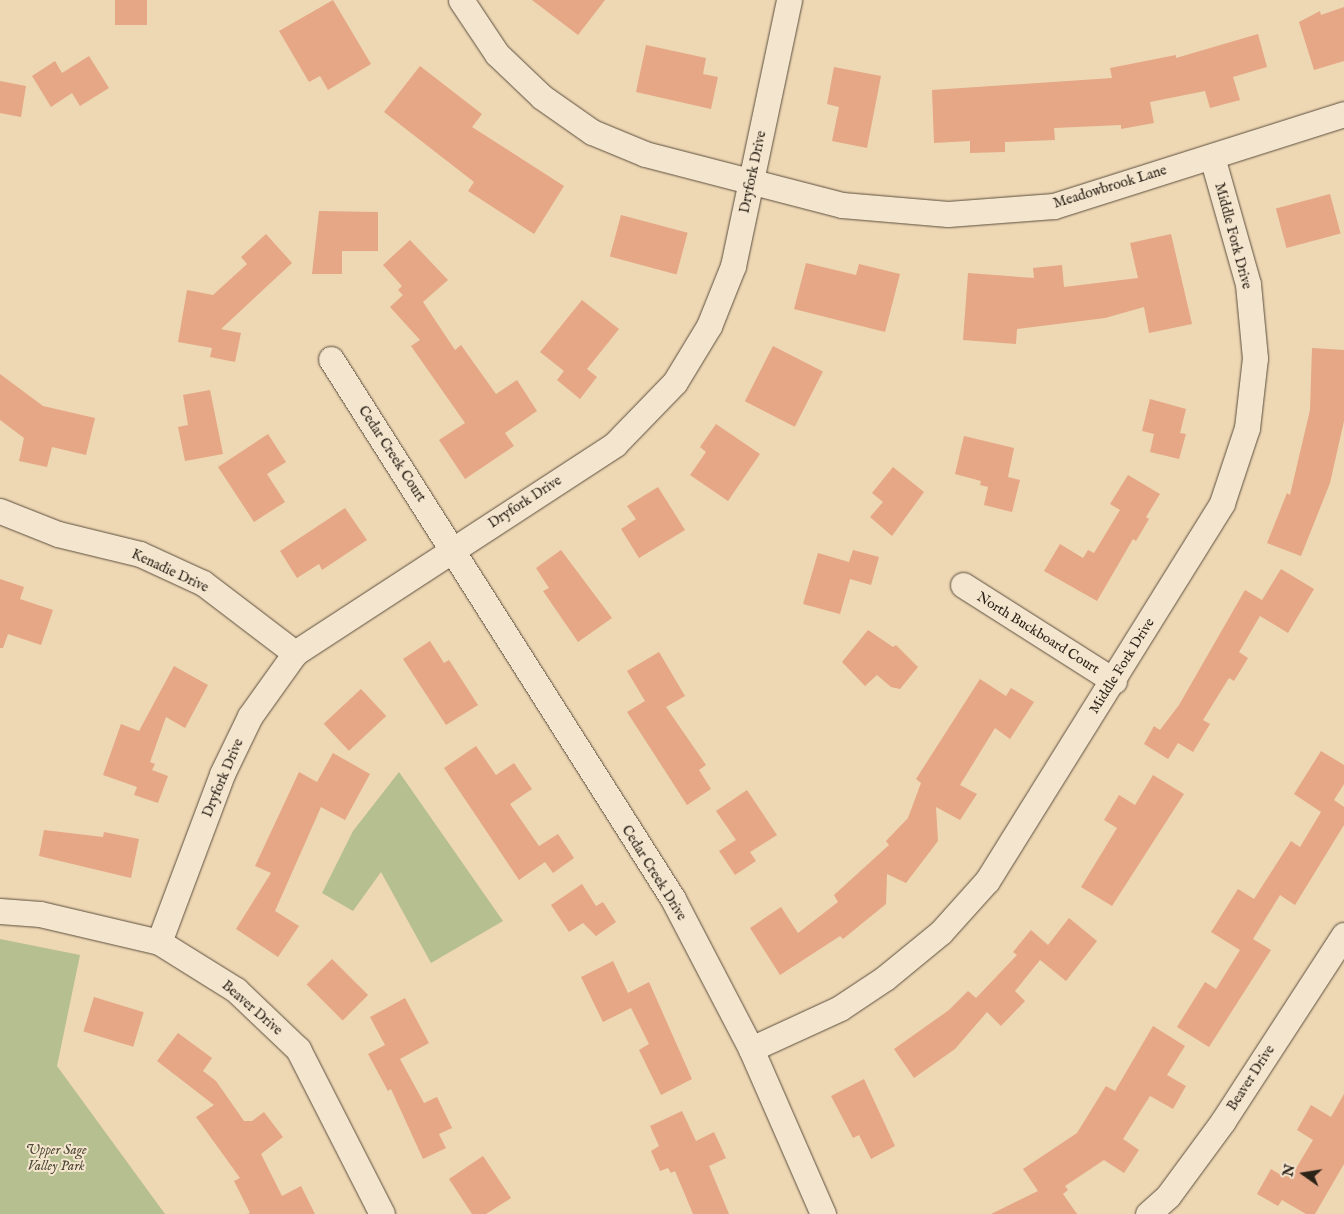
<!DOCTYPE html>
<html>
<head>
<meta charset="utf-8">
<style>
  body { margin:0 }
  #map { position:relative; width:1344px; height:1214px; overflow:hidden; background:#eed7b3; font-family:"IM FELL English",serif }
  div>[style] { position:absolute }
  .green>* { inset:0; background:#b6bf8f }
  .building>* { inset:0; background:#e5a786; transform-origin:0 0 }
  .roads { filter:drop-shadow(0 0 1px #5c4f3f) drop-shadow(0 0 1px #5c4f3f) }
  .minor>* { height:25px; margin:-12.5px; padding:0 12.5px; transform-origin:12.5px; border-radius:12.5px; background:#f4e5ce }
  span { translate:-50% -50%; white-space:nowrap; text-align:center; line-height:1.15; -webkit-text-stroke:4px #f4e5ce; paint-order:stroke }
  .street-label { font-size:14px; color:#2b2218 }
  .park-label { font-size:14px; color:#4e4936; font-style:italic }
  .north { position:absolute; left:1279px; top:1149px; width:50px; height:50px; -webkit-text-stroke:4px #f4e5ce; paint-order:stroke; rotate:283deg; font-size:14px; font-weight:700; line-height:20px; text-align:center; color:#2b2218 }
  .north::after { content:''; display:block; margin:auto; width:18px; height:22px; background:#2b2218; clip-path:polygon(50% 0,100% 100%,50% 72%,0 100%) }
</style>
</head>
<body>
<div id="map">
  <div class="green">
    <i style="clip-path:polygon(399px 772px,503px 921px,431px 963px,381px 872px,353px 911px,322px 893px,353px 831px)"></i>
    <i style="clip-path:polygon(0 939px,80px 955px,57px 1066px,165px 1214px,0 1214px)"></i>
  </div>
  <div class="building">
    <i style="left:115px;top:0;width:32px;height:25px"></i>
    <i style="clip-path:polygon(333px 0,371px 64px,328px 90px,320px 76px,309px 82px,279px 31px)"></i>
    <i style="clip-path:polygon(532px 0,605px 0,578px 35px)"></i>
    <i style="clip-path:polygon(1344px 7px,1344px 61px,1314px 70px,1299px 22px,1320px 11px,1321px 15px)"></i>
    <i style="clip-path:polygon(1258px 34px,1267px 67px,1233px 77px,1240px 100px,1210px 108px,1205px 91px,1150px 102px,1154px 123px,1121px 129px,1121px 125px,1054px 128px,1055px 140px,1005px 142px,1005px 152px,970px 153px,970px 141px,934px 143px,932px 90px,1112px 78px,1110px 68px,1176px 55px,1176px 58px)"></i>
    <i style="clip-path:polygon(646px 45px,706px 58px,703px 74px,718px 77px,711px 109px,636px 92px)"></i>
    <i style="clip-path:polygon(89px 56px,109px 88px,80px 106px,72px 93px,51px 107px,32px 76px,55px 61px,62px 73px)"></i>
    <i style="clip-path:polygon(420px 66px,482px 114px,472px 127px,564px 186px,534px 234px,468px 191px,474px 182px,384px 112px)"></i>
    <i style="clip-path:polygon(834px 67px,881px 76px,867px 148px,832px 141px,839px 107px,827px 104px)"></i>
    <i style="clip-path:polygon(0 81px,26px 86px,21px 117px,0 113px)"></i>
    <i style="left:1330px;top:194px;width:41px;height:56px;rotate:75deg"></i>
    <i style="clip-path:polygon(319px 211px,378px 212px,378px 251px,342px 251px,342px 274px,312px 274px)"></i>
    <i style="left:621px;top:215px;width:69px;height:43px;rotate:15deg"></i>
    <i style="clip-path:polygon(266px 234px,292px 263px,221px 329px,241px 333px,235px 362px,210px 357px,212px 348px,178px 342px,187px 290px,213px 295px,247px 264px,241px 257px)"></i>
    <i style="clip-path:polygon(1171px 234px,1192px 324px,1149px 333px,1144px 307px,1105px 318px,1017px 329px,1016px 344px,963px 340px,968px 273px,1034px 278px,1033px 268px,1062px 265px,1064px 287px,1138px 278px,1130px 243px)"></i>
    <i style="clip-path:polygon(410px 240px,448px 280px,423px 302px,455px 350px,461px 345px,496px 394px,517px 380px,537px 411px,505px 433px,514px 446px,465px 479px,439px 440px,465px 423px,411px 346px,420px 340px,390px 307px,403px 295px,398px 290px,402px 286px,383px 265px)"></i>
    <i style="clip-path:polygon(806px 263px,856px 275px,859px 264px,900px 274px,885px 332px,794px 309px)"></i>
    <i style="clip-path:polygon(582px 300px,619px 329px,587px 369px,597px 377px,580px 399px,557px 380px,564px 371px,540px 352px)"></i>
    <i style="left:773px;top:346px;width:56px;height:62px;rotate:27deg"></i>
    <i style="clip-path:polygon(1312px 348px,1344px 350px,1344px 421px,1330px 483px,1301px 556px,1267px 543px,1287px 493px,1290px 495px,1310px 410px)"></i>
    <i style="clip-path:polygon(0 374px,43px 406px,95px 418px,86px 455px,52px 447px,47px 467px,19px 461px,24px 438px,0 420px)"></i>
    <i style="clip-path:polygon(210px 390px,223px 454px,185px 461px,178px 427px,188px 425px,183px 395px)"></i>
    <i style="clip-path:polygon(1150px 399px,1186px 409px,1180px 433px,1186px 434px,1179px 459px,1150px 452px,1154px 434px,1142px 431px)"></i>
    <i style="clip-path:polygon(716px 424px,760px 454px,728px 501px,690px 475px,706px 452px,700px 447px)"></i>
    <i style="clip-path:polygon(268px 434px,286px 462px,267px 474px,285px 502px,254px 522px,218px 467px)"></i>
    <i style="clip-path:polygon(964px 436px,1014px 448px,1008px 477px,1020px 480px,1012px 512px,984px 505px,988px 487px,980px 485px,981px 481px,955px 474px)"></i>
    <i style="clip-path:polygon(893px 467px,924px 492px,892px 536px,870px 517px,883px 502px,872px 493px)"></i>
    <i style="clip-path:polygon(1128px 475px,1160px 494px,1146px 517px,1149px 519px,1136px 541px,1133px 539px,1097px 601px,1044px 571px,1060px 544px,1083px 558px,1088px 550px,1094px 553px,1120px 510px,1110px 504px)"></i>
    <i style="clip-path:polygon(658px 487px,685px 530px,639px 558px,621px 529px,636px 519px,627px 506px)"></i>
    <i style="clip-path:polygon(345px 508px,367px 540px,322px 570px,319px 564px,297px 578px,280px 551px)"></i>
    <i style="clip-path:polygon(561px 550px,612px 618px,578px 642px,543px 591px,549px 588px,536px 568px)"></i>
    <i style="clip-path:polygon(853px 550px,879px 557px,871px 585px,850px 579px,840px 614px,803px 604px,818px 553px,849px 562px)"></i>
    <i style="clip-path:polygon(1281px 569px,1314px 589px,1288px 633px,1260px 616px,1239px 652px,1248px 658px,1234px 681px,1229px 678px,1203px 720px,1210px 724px,1193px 752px,1178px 743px,1168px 759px,1144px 744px,1154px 726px,1160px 730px,1179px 705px,1245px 590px,1262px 600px)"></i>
    <i style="clip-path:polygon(0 579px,24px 587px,20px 599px,53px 610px,41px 645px,8px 634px,3px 648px,0 648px)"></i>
    <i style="clip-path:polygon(868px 630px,893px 647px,896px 645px,918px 667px,900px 689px,891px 687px,877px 675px,865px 686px,842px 662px)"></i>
    <i style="clip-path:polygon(430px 641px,444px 663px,449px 660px,478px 705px,446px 725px,403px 659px)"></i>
    <i style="clip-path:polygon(659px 652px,685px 696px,666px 707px,706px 765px,699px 770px,711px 789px,687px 805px,627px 712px,645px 701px,627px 671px)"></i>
    <i style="clip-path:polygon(174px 666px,208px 685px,185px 728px,166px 717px,150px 762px,155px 764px,152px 770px,168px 776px,158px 803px,134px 795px,137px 787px,103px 775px,121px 724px,139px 731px)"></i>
    <i style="clip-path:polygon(980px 679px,1006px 696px,1011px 688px,1034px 702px,1010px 739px,995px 728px,960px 785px,977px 794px,960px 820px,936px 807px,938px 841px,906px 883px,887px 874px,886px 904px,843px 939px,840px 936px,780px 975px,750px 928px,781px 907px,798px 933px,838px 902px,834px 895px,889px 845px,886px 841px,908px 818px,921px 783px,916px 779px)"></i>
    <i style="left:361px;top:689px;width:37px;height:51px;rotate:47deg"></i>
    <i style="clip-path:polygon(476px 746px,496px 775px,514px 763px,532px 789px,510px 804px,539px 846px,558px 834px,574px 858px,553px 873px,545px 862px,519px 880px,444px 768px)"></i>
    <i style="clip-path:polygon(1321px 751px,1344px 765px,1344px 784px,1334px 800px,1344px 807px,1344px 825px,1295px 905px,1280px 895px,1253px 939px,1271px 950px,1209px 1047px,1177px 1027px,1205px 982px,1216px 989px,1240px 950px,1211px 932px,1238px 889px,1254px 899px,1291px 841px,1300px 847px,1321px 812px,1294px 794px)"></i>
    <i style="clip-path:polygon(333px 753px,370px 774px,345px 820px,321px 807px,275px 911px,299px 926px,278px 957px,236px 929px,271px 873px,255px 866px,299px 772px,317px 782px)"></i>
    <i style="clip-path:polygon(1153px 775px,1184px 794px,1112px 906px,1081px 887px,1117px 828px,1104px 820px,1119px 795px,1135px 805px)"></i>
    <i style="clip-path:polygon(747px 790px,777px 835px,750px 852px,756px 861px,735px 875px,719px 851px,736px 840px,716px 811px)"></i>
    <i style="clip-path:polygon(44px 830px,103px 837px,104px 832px,139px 839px,131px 878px,39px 856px)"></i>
    <i style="clip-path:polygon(582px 884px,596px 906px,603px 902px,616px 922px,596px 936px,583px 923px,569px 932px,551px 905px)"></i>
    <i style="clip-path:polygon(1069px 918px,1097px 941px,1066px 981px,1040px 960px,1015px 991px,1025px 1001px,1001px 1026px,987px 1012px,955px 1049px,914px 1078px,894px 1049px,949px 1010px,968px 991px,976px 998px,1017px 955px,1013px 952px,1031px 930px,1048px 945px)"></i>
    <i style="left:332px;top:959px;width:51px;height:36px;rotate:45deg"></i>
    <i style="clip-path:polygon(613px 961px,628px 993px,649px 982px,692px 1079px,661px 1095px,639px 1050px,649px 1044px,631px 1008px,603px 1022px,581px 977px)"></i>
    <i style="left:94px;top:997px;width:52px;height:36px;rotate:17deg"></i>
    <i style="clip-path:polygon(405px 998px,429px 1043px,400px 1059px,424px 1103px,437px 1097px,452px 1128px,439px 1134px,446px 1148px,423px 1159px,391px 1089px,388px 1091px,368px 1054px,385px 1045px,370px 1017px)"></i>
    <i style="clip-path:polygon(1153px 1026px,1185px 1046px,1167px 1075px,1186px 1086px,1173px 1109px,1150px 1096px,1123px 1139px,1139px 1150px,1124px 1173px,1104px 1160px,1065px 1186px,1068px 1190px,1063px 1194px,1077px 1214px,991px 1214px,1038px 1191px,1023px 1169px,1077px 1133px,1106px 1086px,1115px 1091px)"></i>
    <i style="clip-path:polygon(178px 1033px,212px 1058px,203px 1071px,216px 1081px,244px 1121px,252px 1121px,264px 1112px,283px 1137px,261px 1154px,282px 1196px,301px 1186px,315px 1214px,247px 1214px,250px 1213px,234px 1181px,240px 1178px,196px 1117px,214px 1105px,157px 1061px)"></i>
    <i style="clip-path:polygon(864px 1079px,895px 1146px,871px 1159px,859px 1135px,853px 1138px,831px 1096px)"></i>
    <i style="clip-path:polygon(1344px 1094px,1344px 1164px,1315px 1214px,1306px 1214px,1282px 1200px,1278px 1206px,1257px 1194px,1271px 1169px,1284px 1177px,1287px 1172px,1292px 1175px,1313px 1140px,1297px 1130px,1311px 1105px,1331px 1117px)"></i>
    <i style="clip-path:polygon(682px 1111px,696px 1141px,714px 1132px,726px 1158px,709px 1166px,729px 1214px,693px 1214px,675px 1171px,671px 1173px,668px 1168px,660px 1171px,651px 1151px,659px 1146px,650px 1126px)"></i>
    <i style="clip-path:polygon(483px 1156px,511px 1198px,486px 1214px,472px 1214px,449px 1179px)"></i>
  </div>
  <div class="roads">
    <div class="minor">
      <i style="left:461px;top:0;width:65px;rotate:56.3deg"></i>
      <i style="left:497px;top:54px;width:62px;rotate:43.7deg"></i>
      <i style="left:542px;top:97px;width:61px;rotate:35deg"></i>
      <i style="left:592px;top:132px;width:57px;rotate:22.5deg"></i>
      <i style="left:645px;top:154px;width:203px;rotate:14.5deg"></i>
      <i style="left:842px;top:205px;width:106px;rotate:4.9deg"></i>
      <i style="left:948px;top:214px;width:106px;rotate:-4.3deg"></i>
      <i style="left:1054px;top:206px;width:304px;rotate:-17.6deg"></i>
      <i style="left:331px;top:359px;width:639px;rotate:57.65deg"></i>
      <i style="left:673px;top:899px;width:169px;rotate:62.5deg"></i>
      <i style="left:751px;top:1049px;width:180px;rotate:66.4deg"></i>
      <i style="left:0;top:511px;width:62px;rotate:21.6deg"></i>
      <i style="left:58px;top:534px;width:84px;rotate:13.7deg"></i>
      <i style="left:140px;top:554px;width:69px;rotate:24.7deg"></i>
      <i style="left:203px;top:583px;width:116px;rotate:37.3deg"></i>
      <i style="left:963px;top:585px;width:179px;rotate:32.4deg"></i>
      <i style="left:0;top:911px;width:40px;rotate:4.3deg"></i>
      <i style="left:40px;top:914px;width:122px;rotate:13.2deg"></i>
      <i style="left:159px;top:942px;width:91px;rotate:31.9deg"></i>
      <i style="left:236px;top:990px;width:86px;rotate:43.6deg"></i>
      <i style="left:298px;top:1049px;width:185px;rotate:63deg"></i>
      <i style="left:159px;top:942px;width:179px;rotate:-69.4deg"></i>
      <i style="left:222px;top:774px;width:64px;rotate:-64.2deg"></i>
      <i style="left:250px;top:716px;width:77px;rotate:-54.5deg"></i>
      <i style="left:295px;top:653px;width:382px;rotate:-33.1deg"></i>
      <i style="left:615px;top:444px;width:86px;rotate:-45.9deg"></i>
      <i style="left:675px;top:382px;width:66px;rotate:-58.7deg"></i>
      <i style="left:709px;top:326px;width:65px;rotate:-68.2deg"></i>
      <i style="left:733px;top:266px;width:272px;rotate:-78.1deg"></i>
      <i style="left:751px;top:1049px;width:98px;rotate:-24.7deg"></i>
      <i style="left:840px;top:1008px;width:54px;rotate:-33.7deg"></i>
      <i style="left:885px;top:978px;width:72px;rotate:-39.4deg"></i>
      <i style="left:941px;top:932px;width:69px;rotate:-48deg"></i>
      <i style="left:987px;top:881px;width:445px;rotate:-58.1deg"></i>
      <i style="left:1222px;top:503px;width:79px;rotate:-71.6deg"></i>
      <i style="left:1247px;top:428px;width:70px;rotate:-83.5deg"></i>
      <i style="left:1255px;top:358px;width:74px;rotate:-95.4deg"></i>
      <i style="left:1248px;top:284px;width:132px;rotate:-105.8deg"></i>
      <i style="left:1148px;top:1214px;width:27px;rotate:-42deg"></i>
      <i style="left:1168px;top:1196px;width:93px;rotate:-53.7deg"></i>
      <i style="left:1223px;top:1121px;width:222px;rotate:-57deg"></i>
    </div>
  </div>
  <div class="street-label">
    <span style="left:753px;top:172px;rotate:-78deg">Dryfork Drive</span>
    <span style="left:1110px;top:187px;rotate:-17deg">Meadowbrook Lane</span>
    <span style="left:1233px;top:236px;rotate:75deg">Middle Fork Drive</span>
    <span style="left:392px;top:454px;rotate:57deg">Cedar Creek Court</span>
    <span style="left:525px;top:502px;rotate:-33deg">Dryfork Drive</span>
    <span style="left:170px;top:571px;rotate:25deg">Kenadie Drive</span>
    <span style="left:1038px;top:633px;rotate:32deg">North Buckboard Court</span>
    <span style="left:1122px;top:666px;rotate:-58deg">Middle Fork Drive</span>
    <span style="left:223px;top:778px;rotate:-67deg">Dryfork Drive</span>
    <span style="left:654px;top:873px;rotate:58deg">Cedar Creek Drive</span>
    <span style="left:252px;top:1008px;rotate:41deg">Beaver Drive</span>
    <span style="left:1251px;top:1078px;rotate:-57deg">Beaver Drive</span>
  </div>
  <div class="park-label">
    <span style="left:56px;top:1158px">Upper Sage<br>Valley Park</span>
  </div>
  <div class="north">N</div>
</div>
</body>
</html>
